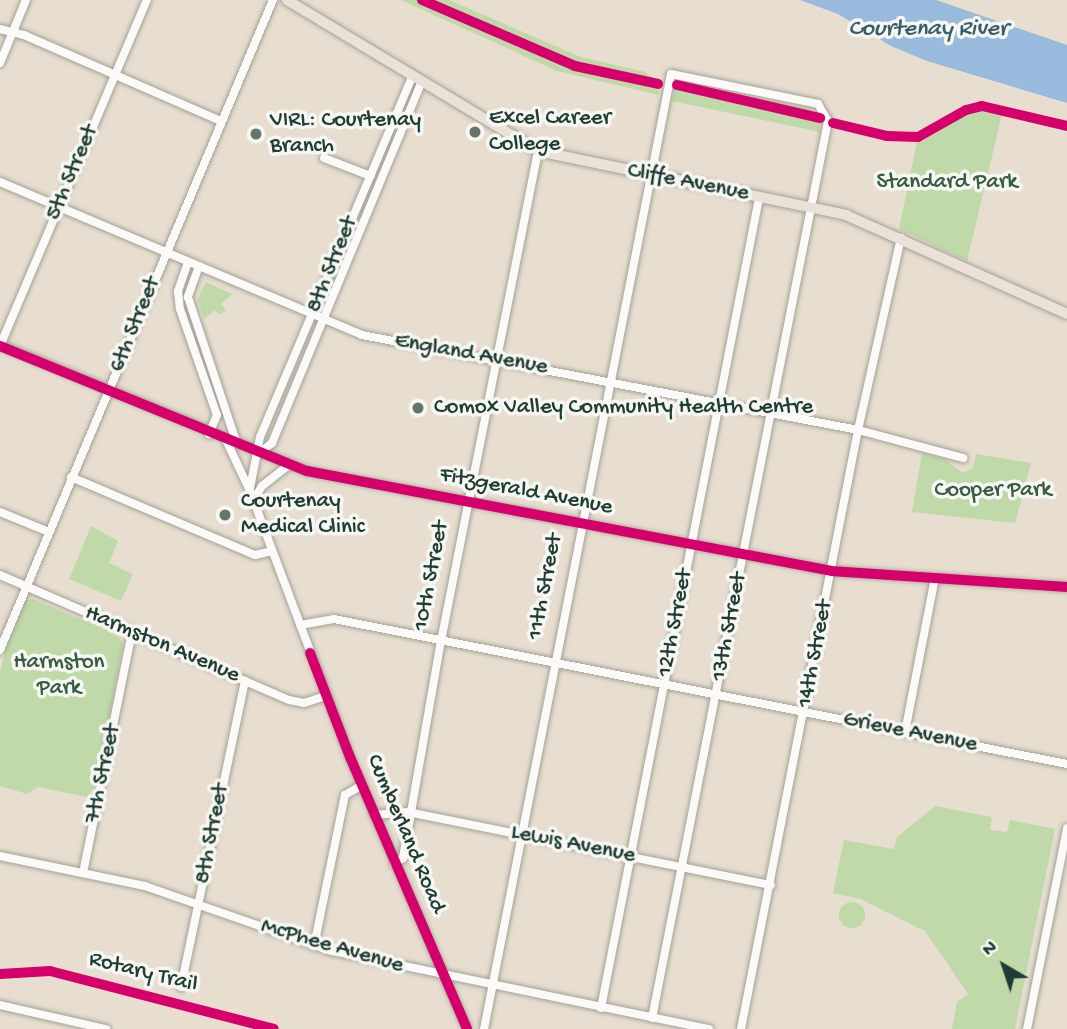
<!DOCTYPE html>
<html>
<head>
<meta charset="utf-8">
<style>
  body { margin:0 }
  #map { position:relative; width:1067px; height:1029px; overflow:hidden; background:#e7decf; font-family:"Gochi Hand",sans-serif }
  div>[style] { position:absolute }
  .green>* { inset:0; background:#bfdaa8 }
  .round { border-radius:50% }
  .water>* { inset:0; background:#97badd }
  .roads { filter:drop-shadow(0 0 2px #a3a299) drop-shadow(0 0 2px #a3a299) }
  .minor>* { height:8px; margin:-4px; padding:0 4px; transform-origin:4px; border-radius:4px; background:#fbfaf8 }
  .major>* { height:10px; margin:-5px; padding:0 5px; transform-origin:5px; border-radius:5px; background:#eae2d7 }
  .cycleway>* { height:10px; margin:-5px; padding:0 5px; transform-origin:5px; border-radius:5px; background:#d6006c }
  .dots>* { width:19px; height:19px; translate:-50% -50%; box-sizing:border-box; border:4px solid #f6f6f2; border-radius:50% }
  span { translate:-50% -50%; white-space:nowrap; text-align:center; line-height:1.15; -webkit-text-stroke:7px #f6f6f2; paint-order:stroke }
  .poi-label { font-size:23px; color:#1f3d34 }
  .left { translate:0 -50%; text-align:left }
  .street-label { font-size:23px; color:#1f3d34 }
  .park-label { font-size:23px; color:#395c45 }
  .water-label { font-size:24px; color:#395e69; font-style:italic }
  .north { position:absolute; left:969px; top:931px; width:70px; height:70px; -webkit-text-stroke:5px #f6f6f2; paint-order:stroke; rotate:321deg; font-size:19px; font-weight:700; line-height:28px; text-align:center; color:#1f3d34 }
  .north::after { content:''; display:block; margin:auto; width:24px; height:32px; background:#1f3d34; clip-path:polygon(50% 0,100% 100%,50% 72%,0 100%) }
</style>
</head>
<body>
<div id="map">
  <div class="green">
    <i style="clip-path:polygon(401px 0,449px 0,581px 57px,645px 72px,657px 81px,659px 95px,557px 71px)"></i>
    <i style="clip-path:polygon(683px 83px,810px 108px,820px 118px,820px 132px,672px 101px,675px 88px)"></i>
    <i style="clip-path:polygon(982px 106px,1003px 110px,967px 261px,899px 229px,918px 137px,966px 110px)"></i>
    <i style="clip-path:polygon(206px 282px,232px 294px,221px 304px,226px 310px,220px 315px,215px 310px,204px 319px,198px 299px)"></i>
    <i style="clip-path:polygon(922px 453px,946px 460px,963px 473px,973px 468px,976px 454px,1031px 463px,1015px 523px,912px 512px)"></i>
    <i style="clip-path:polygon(91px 526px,118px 541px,109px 563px,133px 574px,121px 601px,69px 579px)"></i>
    <i style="clip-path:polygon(33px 599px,117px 635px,123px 643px,97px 782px,87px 797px,38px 787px,27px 794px,0 786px,0 672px,9px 634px,25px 600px)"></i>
    <i style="clip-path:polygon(935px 806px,992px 817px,990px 830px,1007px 832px,1010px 820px,1055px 829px,1015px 1029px,952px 1029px,957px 1002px,968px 994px,925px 931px,861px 899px,833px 893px,844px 840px,894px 849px,897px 837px)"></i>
    <i class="round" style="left:839px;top:902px;width:26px;height:26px"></i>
  </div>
  <div class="water">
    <i style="clip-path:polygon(800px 0,936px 0,1067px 45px,1067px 103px,927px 61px,891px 46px,838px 14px)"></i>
  </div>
  <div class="roads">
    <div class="minor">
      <i style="left:0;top:29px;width:25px;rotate:14deg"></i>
      <i style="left:24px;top:35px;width:215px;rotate:23.6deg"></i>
      <i style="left:0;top:63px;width:68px;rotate:-67.6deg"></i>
      <i style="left:324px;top:158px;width:50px;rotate:21deg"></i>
      <i style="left:0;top:182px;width:393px;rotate:22.9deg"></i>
      <i style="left:362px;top:335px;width:505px;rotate:10.84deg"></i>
      <i style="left:858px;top:430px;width:109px;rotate:14.9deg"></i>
      <i style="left:188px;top:262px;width:31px;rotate:109deg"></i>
      <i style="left:178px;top:291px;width:18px;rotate:84deg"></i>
      <i style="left:180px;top:309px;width:112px;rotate:70.8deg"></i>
      <i style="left:217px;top:415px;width:21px;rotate:113deg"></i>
      <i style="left:199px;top:266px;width:33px;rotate:110deg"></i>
      <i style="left:188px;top:297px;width:155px;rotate:71.6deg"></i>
      <i style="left:0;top:345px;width:332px;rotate:22.3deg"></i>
      <i style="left:307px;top:471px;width:534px;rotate:10.78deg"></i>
      <i style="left:832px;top:571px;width:236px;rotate:3.9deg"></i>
      <i style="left:0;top:346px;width:376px;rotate:-67deg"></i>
      <i style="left:226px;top:440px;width:56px;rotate:64.8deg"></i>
      <i style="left:250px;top:491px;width:284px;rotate:69.4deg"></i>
      <i style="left:350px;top:757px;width:296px;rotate:66.7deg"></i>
      <i style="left:258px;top:454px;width:18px;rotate:-38deg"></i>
      <i style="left:272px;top:443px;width:390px;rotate:-67.5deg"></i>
      <i style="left:71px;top:477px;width:200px;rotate:23deg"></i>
      <i style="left:255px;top:555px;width:17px;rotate:-13deg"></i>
      <i style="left:250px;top:488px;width:52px;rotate:-78.9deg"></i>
      <i style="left:260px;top:437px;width:391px;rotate:-67.1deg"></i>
      <i style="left:253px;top:501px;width:17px;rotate:-59deg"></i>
      <i style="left:262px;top:486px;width:33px;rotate:-38deg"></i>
      <i style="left:0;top:512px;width:53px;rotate:22.2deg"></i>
      <i style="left:0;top:575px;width:315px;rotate:23.4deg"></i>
      <i style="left:289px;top:700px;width:15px;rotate:11deg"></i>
      <i style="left:304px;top:703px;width:23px;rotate:-18deg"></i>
      <i style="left:300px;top:625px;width:35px;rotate:-10deg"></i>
      <i style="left:334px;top:619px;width:747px;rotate:11.19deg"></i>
      <i style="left:0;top:650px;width:705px;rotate:-67.22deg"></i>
      <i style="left:905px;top:732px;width:157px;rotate:-79deg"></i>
      <i style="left:374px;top:815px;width:34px;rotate:-5deg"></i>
      <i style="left:408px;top:812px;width:370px;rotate:11.4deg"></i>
      <i style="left:0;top:856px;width:148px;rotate:11.7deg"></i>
      <i style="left:145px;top:886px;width:198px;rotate:19.2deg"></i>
      <i style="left:332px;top:951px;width:385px;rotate:11.7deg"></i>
      <i style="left:394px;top:863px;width:10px;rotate:-29deg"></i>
      <i style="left:403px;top:858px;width:220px;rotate:-80.1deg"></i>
      <i style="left:441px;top:641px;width:500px;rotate:-78.8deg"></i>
      <i style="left:83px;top:873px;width:245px;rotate:-78.5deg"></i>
      <i style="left:314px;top:946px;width:154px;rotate:-78.4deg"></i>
      <i style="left:345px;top:795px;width:20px;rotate:-30deg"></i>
      <i style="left:181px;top:987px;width:313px;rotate:-78.2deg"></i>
      <i style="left:0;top:1005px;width:109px;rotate:12.8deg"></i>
      <i style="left:601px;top:1008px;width:825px;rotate:-78.96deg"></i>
      <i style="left:484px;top:1029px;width:973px;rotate:-78.92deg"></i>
      <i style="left:671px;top:74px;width:150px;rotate:11.5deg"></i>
      <i style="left:818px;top:104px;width:20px;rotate:60deg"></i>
      <i style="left:828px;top:121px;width:914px;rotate:101.1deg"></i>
      <i style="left:741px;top:1029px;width:610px;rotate:-78.95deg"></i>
      <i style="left:858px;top:430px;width:197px;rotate:-77.4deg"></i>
      <i style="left:1027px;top:1029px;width:205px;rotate:-78.7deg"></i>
    </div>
    <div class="major">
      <i style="left:287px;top:0;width:293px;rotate:31deg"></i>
      <i style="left:538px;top:151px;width:315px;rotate:11.7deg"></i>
      <i style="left:846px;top:215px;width:242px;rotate:24.1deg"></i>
    </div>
  </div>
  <div class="cycleway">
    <i style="left:422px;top:0;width:167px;rotate:23.3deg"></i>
    <i style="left:575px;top:66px;width:85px;rotate:12.2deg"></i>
    <i style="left:677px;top:85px;width:147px;rotate:13deg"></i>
    <i style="left:833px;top:123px;width:56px;rotate:13.5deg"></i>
    <i style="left:887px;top:136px;width:31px;rotate:2deg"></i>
    <i style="left:918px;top:137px;width:55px;rotate:-29.4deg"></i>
    <i style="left:966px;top:110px;width:16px;rotate:-14deg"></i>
    <i style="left:982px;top:106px;width:87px;rotate:13.2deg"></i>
    <i style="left:0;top:346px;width:331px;rotate:22.2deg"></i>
    <i style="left:307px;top:471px;width:534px;rotate:10.78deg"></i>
    <i style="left:832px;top:571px;width:236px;rotate:3.9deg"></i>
    <i style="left:310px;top:653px;width:111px;rotate:69deg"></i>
    <i style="left:350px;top:757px;width:296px;rotate:66.7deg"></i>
    <i style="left:0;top:974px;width:50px;rotate:-3.4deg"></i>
    <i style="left:50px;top:971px;width:231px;rotate:14.5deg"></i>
  </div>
  <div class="dots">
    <i style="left:475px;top:132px;background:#65756a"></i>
    <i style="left:256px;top:134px;background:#65756a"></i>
    <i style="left:418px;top:408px;background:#65756a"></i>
    <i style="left:225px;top:515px;background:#65756a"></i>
  </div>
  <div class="poi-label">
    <span class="left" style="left:489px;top:132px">Excel Career<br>College</span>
    <span class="left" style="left:270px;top:134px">VIRL: Courtenay<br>Branch</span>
    <span class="left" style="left:434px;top:408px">Comox Valley Community Health Centre</span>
    <span class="left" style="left:241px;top:515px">Courtenay<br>Medical Clinic</span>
  </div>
  <div class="street-label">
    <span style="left:73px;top:173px;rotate:-67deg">5th Street</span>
    <span style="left:688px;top:183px;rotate:11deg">Cliffe Avenue</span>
    <span style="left:333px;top:265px;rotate:-68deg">8th Street</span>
    <span style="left:136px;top:325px;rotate:-68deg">6th Street</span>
    <span style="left:471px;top:355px;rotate:10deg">England Avenue</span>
    <span style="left:526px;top:492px;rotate:11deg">Fitzgerald Avenue</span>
    <span style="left:432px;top:576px;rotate:-79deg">10th Street</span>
    <span style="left:546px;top:587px;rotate:-79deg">11th Street</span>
    <span style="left:676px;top:623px;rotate:-79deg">12th Street</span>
    <span style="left:730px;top:627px;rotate:-79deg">13th Street</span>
    <span style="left:162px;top:645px;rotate:23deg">Harmston Avenue</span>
    <span style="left:816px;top:654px;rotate:-79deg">14th Street</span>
    <span style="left:910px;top:733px;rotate:11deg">Grieve Avenue</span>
    <span style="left:104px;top:774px;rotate:-78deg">7th Street</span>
    <span style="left:213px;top:834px;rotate:-79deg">8th Street</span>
    <span style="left:405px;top:834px;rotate:67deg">Cumberland Road</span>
    <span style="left:573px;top:845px;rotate:11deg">Lewis Avenue</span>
    <span style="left:332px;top:947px;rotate:16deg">McPhee Avenue</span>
    <span style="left:143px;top:973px;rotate:14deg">Rotary Trail</span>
  </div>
  <div class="park-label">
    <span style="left:947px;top:183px">Standard Park</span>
    <span style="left:993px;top:491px">Cooper Park</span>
    <span style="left:59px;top:676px">Harmston<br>Park</span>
  </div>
  <div class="water-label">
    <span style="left:928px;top:30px">Courtenay River</span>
  </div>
  <div class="north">N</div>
</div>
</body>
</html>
